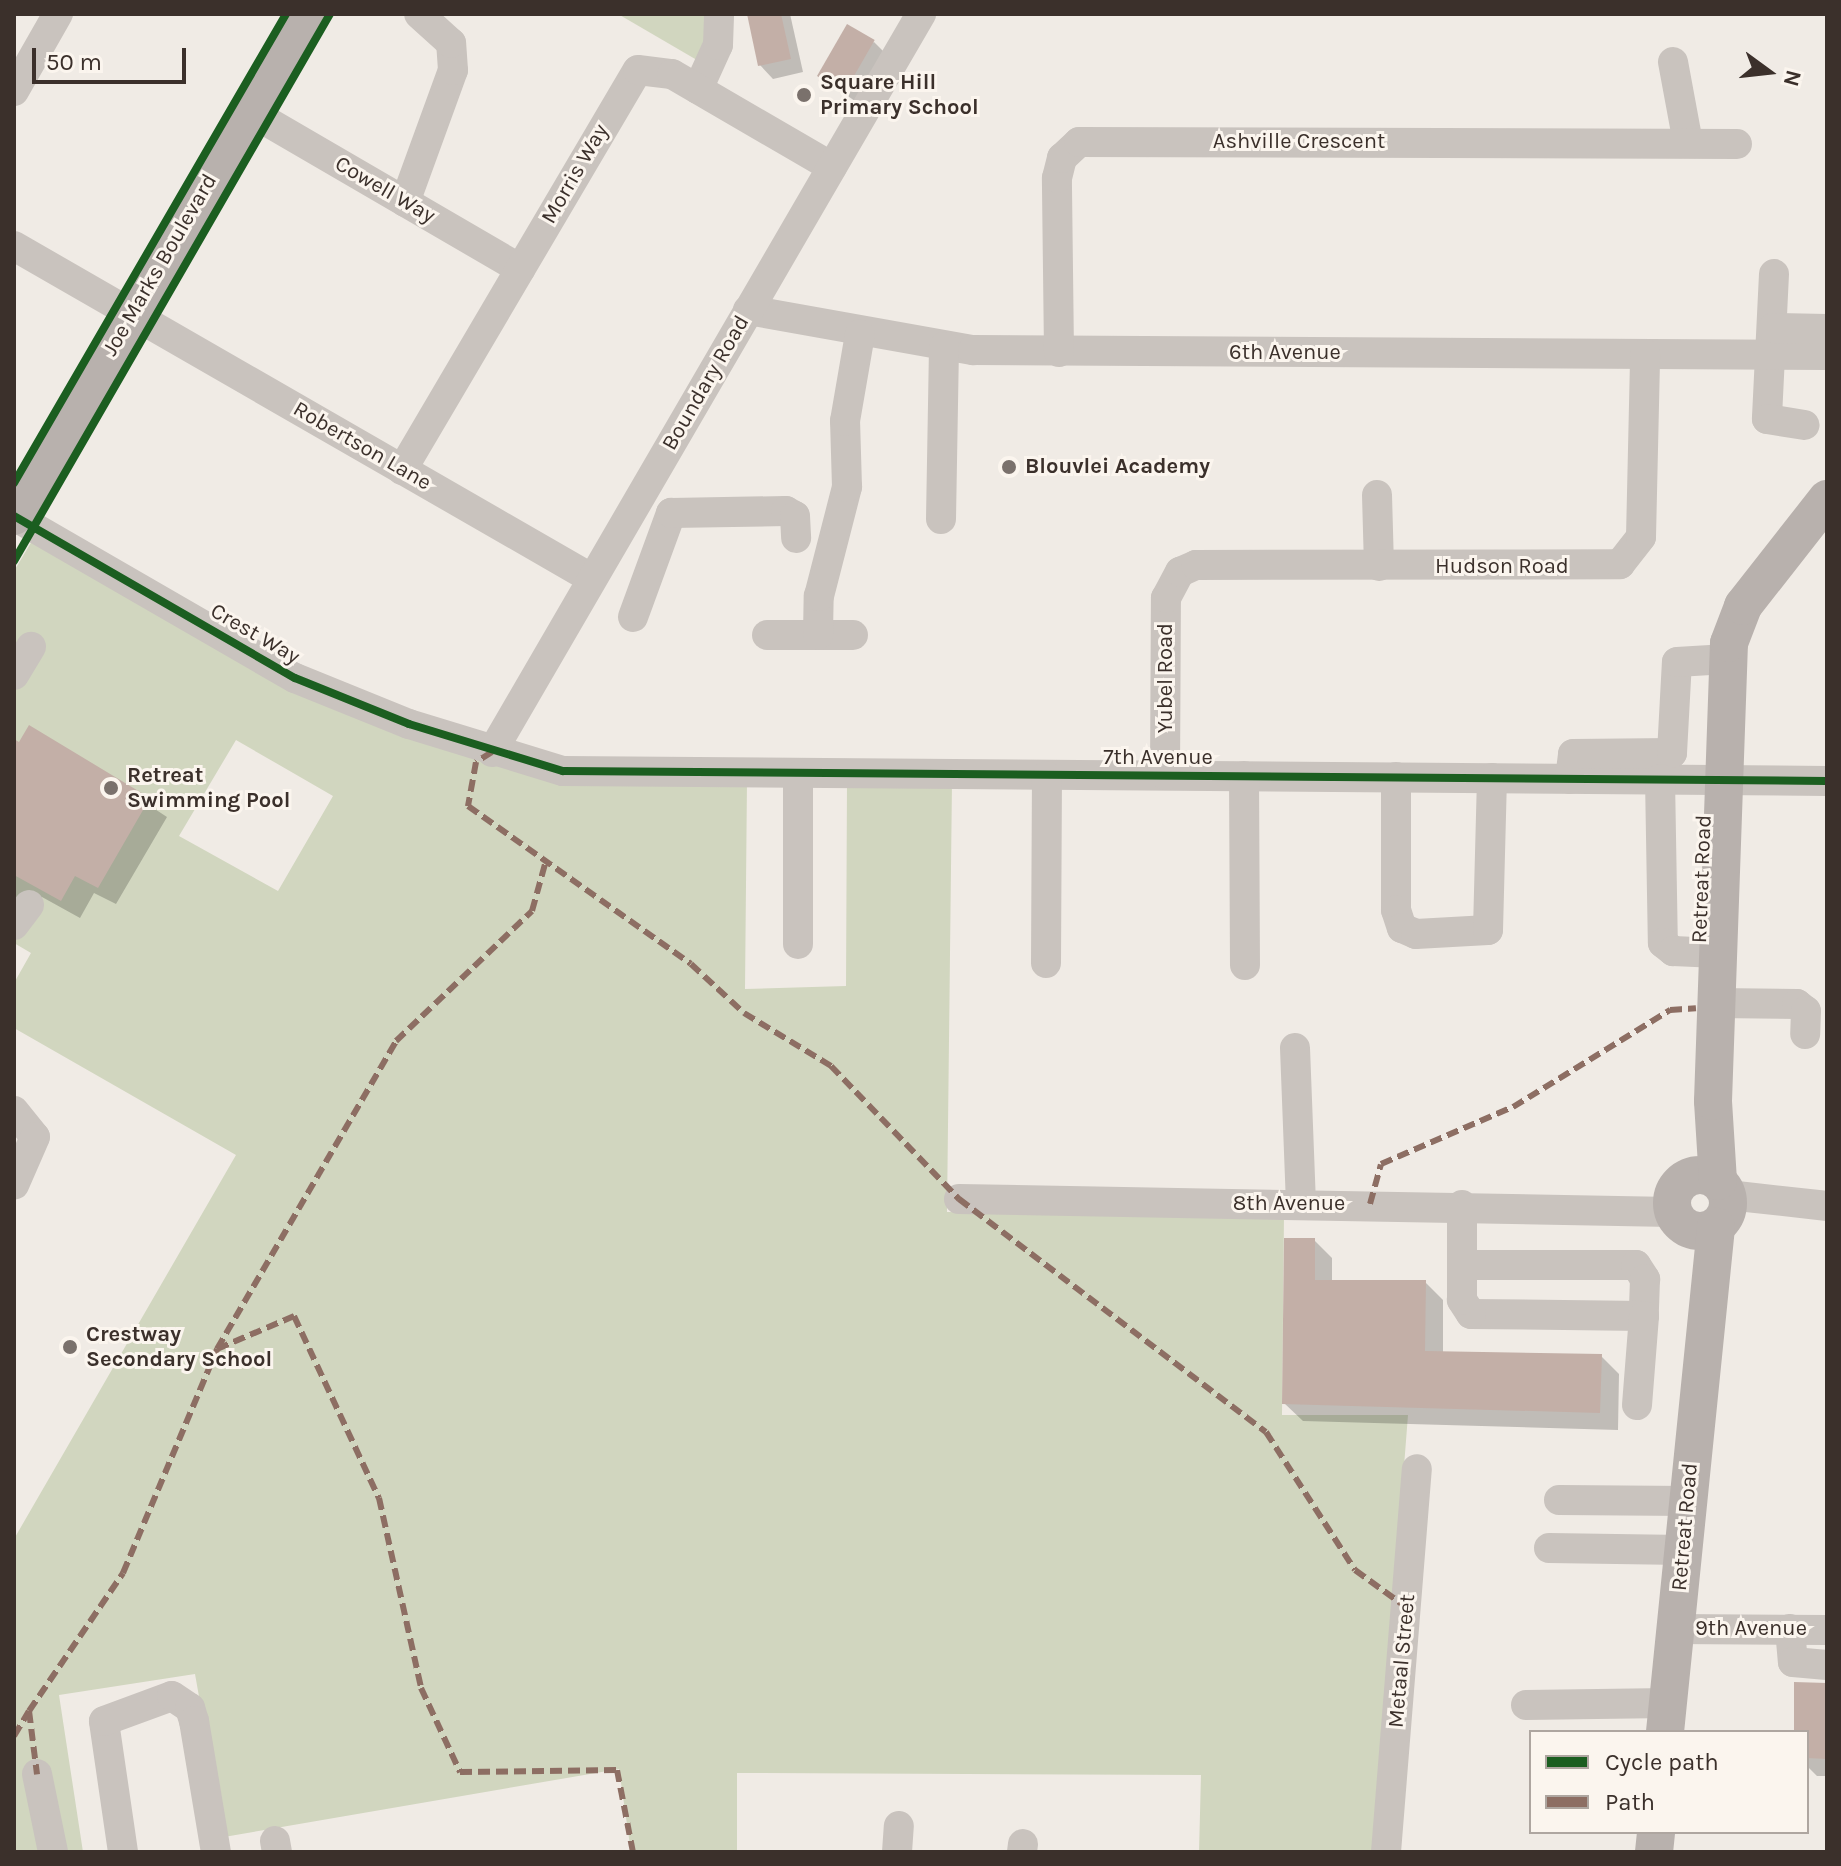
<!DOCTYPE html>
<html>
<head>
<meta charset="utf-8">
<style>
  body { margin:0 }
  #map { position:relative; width:1841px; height:1866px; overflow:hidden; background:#f0ebe5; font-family:Karla,sans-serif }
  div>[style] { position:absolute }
  .green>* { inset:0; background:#d1d6bf }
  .shadow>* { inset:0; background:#0003 }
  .building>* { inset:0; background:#c3afa7; transform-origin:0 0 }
  .minor>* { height:30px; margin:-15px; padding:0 15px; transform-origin:15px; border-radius:15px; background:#c9c3be }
  .major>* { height:38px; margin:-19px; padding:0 19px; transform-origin:19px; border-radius:19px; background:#b8b1ad }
  .major>.ring { margin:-19px; padding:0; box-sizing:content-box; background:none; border:38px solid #b8b1ad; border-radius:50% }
  .quiet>* { height:6px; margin-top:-3px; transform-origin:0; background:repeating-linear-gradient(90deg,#8d6e63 0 12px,transparent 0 18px) }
  .cycleway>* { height:8px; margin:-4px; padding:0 4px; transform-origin:4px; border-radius:4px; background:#1b5e20 }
  .dots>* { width:22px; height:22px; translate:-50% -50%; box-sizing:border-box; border:4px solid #fbf5ee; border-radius:50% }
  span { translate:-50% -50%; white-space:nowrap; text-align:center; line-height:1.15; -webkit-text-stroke:6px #fbf5ee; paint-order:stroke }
  .poi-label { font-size:22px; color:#3b302b; font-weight:700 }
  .left { translate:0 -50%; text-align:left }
  .street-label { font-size:22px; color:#3b302b }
  .frame { position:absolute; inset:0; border:16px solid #3b302b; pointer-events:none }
  .legend { position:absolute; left:1529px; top:1730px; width:280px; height:104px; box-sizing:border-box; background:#fbf5ee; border:2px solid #aea6a0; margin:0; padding:10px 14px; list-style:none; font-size:24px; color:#3b302b }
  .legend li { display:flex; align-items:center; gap:16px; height:40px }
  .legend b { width:40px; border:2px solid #aea6a0 }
  .north { position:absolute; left:1729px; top:32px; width:80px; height:80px; -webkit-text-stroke:6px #fbf5ee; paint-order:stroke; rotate:105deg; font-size:22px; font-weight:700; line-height:32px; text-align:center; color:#3b302b }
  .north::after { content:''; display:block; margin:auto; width:28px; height:36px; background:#3b302b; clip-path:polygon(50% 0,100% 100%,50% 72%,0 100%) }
  .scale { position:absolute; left:32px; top:48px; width:154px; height:36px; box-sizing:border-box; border:4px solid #3b302b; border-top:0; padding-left:10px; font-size:24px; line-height:28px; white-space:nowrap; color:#3b302b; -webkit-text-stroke:6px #fbf5ee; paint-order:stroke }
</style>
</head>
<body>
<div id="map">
  <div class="green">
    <i style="clip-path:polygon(618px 14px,711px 14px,702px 63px)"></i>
    <i style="clip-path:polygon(evenodd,32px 541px,293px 684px,502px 748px,747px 781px,745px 989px,846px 986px,847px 782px,952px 782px,947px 1212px,1284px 1215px,1282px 1415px,1408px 1415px,1374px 1852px,1199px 1852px,1201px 1775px,737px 1773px,737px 1852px,631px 1852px,619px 1769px,224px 1837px,195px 1674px,59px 1695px,83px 1852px,14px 1852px,14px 1539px,236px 1155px,14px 1028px,14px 983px,31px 953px,14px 943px,14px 571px,32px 541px,236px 740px,333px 796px,278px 891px,179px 836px,236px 740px)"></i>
  </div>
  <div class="shadow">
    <i style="clip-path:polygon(749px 14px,790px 14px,803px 72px,773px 79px,760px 65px)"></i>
    <i style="clip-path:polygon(874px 42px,887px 55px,859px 104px,820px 76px)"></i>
    <i style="clip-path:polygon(30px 727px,167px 817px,116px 904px,94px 893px,80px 918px,42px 897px,37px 907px,14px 914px,14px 741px,20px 745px)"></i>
    <i style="clip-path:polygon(1314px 1240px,1332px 1258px,1332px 1282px,1425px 1282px,1443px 1300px,1443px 1353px,1601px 1356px,1619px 1374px,1618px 1430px,1303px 1421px,1284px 1403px)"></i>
    <i style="clip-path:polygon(1827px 1684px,1827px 1776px,1817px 1776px,1807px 1766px,1807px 1732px,1798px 1732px)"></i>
  </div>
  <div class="building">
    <i style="clip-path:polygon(747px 14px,781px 14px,791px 59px,758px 66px)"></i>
    <i style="left:847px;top:24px;width:32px;height:60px;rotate:30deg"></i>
    <i style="clip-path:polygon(29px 725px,150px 798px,98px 888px,75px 876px,61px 901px,14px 875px,14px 739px,19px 742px)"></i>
    <i style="clip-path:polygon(1284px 1238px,1315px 1238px,1315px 1280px,1426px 1280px,1425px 1351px,1602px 1354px,1600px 1413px,1282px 1404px)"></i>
    <i style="clip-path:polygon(1794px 1682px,1827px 1683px,1827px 1759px,1807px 1758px,1807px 1732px,1794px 1732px)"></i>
  </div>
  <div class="minor">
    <i style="left:1673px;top:62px;width:82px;rotate:79.5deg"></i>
    <i style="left:698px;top:89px;width:48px;rotate:-65.6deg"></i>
    <i style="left:718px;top:45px;width:31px;rotate:-88deg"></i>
    <i style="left:14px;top:91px;width:89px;rotate:-60.3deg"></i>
    <i style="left:249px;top:111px;width:314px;rotate:30.2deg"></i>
    <i style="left:405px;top:202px;width:140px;rotate:-70deg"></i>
    <i style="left:453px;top:70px;width:27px;rotate:-94deg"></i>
    <i style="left:451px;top:43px;width:43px;rotate:-137.8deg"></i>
    <i style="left:14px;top:246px;width:666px;rotate:29.92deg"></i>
    <i style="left:1774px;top:274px;width:145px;rotate:92.8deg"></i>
    <i style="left:1767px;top:419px;width:38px;rotate:9deg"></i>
    <i style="left:748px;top:310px;width:229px;rotate:10.1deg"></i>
    <i style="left:973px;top:350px;width:854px;rotate:0.34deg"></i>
    <i style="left:1773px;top:328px;width:54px;rotate:1.1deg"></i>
    <i style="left:1059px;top:352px;width:174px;rotate:-90.7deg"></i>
    <i style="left:1057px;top:178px;width:21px;rotate:-76deg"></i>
    <i style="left:1062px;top:158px;width:23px;rotate:-43deg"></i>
    <i style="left:1079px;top:142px;width:658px;rotate:0.17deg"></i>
    <i style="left:402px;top:470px;width:464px;rotate:-59.5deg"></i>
    <i style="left:638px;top:70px;width:34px;rotate:7deg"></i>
    <i style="left:672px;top:74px;width:185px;rotate:30.2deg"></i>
    <i style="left:1377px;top:495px;width:71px;rotate:88.4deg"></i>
    <i style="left:14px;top:516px;width:324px;rotate:30deg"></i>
    <i style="left:295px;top:678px;width:123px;rotate:22deg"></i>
    <i style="left:409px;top:724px;width:161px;rotate:17deg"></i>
    <i style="left:563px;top:771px;width:1264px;rotate:0.45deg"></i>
    <i style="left:941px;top:519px;width:172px;rotate:-89deg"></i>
    <i style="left:633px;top:617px;width:111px;rotate:-69.9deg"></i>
    <i style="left:671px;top:513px;width:115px;rotate:-1deg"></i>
    <i style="left:786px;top:511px;width:10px;rotate:29deg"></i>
    <i style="left:795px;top:516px;width:22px;rotate:87deg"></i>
    <i style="left:767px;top:635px;width:86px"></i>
    <i style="left:818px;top:635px;width:39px;rotate:-89deg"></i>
    <i style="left:819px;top:596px;width:113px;rotate:-75.6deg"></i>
    <i style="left:847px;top:487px;width:66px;rotate:-91.7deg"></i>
    <i style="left:845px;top:421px;width:88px;rotate:-80.2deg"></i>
    <i style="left:14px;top:675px;width:33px;rotate:-59deg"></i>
    <i style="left:492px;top:752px;width:854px;rotate:-59.83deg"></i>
    <i style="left:1165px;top:775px;width:177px;rotate:-89.7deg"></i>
    <i style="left:1166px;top:598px;width:30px;rotate:-62deg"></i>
    <i style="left:1180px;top:572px;width:17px;rotate:-24deg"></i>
    <i style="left:1196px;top:565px;width:424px;rotate:-0.1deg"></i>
    <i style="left:1620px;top:564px;width:34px;rotate:-52deg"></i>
    <i style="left:1641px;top:537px;width:183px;rotate:-88.7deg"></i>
    <i style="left:1244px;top:776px;width:189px;rotate:89.7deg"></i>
    <i style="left:1396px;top:777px;width:133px;rotate:90deg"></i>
    <i style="left:1396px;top:910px;width:19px;rotate:72deg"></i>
    <i style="left:1402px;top:928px;width:15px;rotate:23deg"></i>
    <i style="left:1416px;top:934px;width:72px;rotate:-3.2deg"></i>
    <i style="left:1488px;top:930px;width:152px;rotate:-88.5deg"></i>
    <i style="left:1570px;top:779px;width:25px;rotate:-83deg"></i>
    <i style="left:1573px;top:754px;width:99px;rotate:-0.6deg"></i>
    <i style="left:1672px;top:753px;width:91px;rotate:-86.9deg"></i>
    <i style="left:1677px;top:662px;width:50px;rotate:-3.4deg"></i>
    <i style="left:1660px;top:779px;width:164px;rotate:89deg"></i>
    <i style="left:1663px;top:943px;width:13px;rotate:39deg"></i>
    <i style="left:1673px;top:951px;width:45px;rotate:2.5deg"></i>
    <i style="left:14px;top:925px;width:25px;rotate:-53deg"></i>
    <i style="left:798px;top:944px;width:168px;rotate:-90deg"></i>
    <i style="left:1046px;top:963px;width:187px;rotate:-89.7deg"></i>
    <i style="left:1716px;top:1003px;width:81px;rotate:0.7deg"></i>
    <i style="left:1797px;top:1004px;width:11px;rotate:38deg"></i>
    <i style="left:1806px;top:1011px;width:23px;rotate:92deg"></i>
    <i style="left:1295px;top:1048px;width:156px;rotate:87.8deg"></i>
    <i style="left:14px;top:1111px;width:33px;rotate:51deg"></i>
    <i style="left:35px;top:1137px;width:52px;rotate:113.6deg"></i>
    <i style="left:1728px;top:1195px;width:100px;rotate:6.3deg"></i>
    <i style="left:959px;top:1199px;width:713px;rotate:1.04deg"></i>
    <i style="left:1462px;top:1265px;width:174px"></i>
    <i style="left:1636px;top:1265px;width:17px;rotate:57deg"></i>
    <i style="left:1645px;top:1279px;width:37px;rotate:92deg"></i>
    <i style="left:1644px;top:1316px;width:173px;rotate:-179.3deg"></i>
    <i style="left:1471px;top:1314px;width:17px;rotate:-123deg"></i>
    <i style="left:1462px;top:1300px;width:95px;rotate:-90deg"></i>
    <i style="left:1637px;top:1405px;width:89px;rotate:-85.5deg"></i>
    <i style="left:1559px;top:1500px;width:129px;rotate:0.4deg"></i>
    <i style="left:1549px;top:1548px;width:134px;rotate:0.9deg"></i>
    <i style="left:1676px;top:1629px;width:151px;rotate:0.4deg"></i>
    <i style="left:1790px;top:1629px;width:33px;rotate:85deg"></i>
    <i style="left:1793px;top:1662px;width:34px;rotate:5deg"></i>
    <i style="left:1526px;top:1705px;width:142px;rotate:-0.8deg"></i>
    <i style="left:37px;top:1774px;width:80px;rotate:78.4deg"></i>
    <i style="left:275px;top:1841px;width:11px;rotate:80deg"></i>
    <i style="left:123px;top:1852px;width:132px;rotate:-98.3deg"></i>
    <i style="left:104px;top:1721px;width:72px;rotate:-20.2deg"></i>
    <i style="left:172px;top:1696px;width:22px;rotate:34deg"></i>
    <i style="left:190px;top:1708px;width:14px;rotate:73deg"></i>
    <i style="left:194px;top:1721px;width:133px;rotate:80.5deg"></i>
    <i style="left:897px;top:1852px;width:26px;rotate:-86deg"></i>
    <i style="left:1022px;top:1852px;width:8px;rotate:-83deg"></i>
    <i style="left:1386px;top:1852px;width:384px;rotate:-85.4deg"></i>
  </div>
  <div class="major">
    <i style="left:14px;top:516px;width:581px;rotate:-59.81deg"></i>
    <i class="ring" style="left:1672px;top:1175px;width:18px;height:18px"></i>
    <i style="left:1718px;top:1181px;width:80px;rotate:-93.6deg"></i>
    <i style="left:1713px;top:1101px;width:458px;rotate:-88deg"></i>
    <i style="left:1729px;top:643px;width:40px;rotate:-69deg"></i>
    <i style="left:1743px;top:606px;width:136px;rotate:-51.9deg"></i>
    <i style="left:1665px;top:1732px;width:508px;rotate:-84.23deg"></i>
    <i style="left:1654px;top:1852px;width:20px;rotate:-84deg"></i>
  </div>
  <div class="quiet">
    <i style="left:492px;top:752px;width:19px;rotate:148deg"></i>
    <i style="left:476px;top:762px;width:45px;rotate:100.3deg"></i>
    <i style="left:468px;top:806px;width:273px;rotate:35.3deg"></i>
    <i style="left:691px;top:964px;width:72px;rotate:42.8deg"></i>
    <i style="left:744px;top:1013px;width:102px;rotate:31.3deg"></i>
    <i style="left:831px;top:1066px;width:185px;rotate:46.1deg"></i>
    <i style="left:959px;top:1199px;width:385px;rotate:37.2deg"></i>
    <i style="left:1266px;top:1432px;width:164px;rotate:57.2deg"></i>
    <i style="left:1355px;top:1570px;width:63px;rotate:36deg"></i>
    <i style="left:1370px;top:1204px;width:41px;rotate:-74.6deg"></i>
    <i style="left:1381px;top:1164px;width:144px;rotate:-23.4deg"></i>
    <i style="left:1513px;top:1107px;width:185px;rotate:-31.7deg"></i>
    <i style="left:1670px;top:1010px;width:26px;rotate:-4deg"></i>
    <i style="left:217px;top:1349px;width:84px;rotate:-23.2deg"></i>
    <i style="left:294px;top:1316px;width:201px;rotate:65deg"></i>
    <i style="left:379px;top:1498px;width:195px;rotate:77.5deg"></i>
    <i style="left:421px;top:1688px;width:93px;rotate:65.1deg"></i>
    <i style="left:460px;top:1772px;width:157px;rotate:-0.7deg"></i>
    <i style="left:617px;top:1770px;width:84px;rotate:79deg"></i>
    <i style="left:29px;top:1711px;width:167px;rotate:-55.7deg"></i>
    <i style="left:123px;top:1573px;width:243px;rotate:-67.2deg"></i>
    <i style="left:217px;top:1349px;width:356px;rotate:-59.8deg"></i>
    <i style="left:396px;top:1041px;width:188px;rotate:-43.7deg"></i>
    <i style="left:532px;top:911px;width:49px;rotate:-74.5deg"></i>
    <i style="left:14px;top:1736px;width:29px;rotate:-59deg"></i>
    <i style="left:29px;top:1711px;width:64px;rotate:82.8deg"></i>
  </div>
  <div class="cycleway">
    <i style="left:14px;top:483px;width:542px;rotate:-59.89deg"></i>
    <i style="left:14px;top:516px;width:324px;rotate:30deg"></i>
    <i style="left:295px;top:678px;width:123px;rotate:22deg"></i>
    <i style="left:409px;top:724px;width:161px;rotate:17deg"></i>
    <i style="left:563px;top:771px;width:1264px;rotate:0.45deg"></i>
    <i style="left:14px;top:561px;width:632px;rotate:-59.99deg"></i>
  </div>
  <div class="dots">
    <i style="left:804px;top:95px;background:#7a716c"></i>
    <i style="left:1009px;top:467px;background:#7a716c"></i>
    <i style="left:111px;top:788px;background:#7a716c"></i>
    <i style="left:70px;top:1347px;background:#7a716c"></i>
  </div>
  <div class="poi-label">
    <span class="left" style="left:820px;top:95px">Square Hill<br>Primary School</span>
    <span class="left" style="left:1025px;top:467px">Blouvlei Academy</span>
    <span class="left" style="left:127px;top:788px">Retreat<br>Swimming Pool</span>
    <span class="left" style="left:86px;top:1347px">Crestway<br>Secondary School</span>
  </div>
  <div class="street-label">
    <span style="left:1299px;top:142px">Ashville Crescent</span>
    <span style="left:575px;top:174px;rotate:-60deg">Morris Way</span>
    <span style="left:385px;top:190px;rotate:30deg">Cowell Way</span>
    <span style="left:160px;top:265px;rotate:-60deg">Joe Marks Boulevard</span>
    <span style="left:1285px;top:353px">6th Avenue</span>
    <span style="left:706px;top:383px;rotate:-60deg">Boundary Road</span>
    <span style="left:362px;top:446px;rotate:30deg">Robertson Lane</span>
    <span style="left:1502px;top:567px">Hudson Road</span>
    <span style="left:255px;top:634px;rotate:30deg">Crest Way</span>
    <span style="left:1166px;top:678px;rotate:-90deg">Yubel Road</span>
    <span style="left:1158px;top:758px">7th Avenue</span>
    <span style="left:1702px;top:879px;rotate:-88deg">Retreat Road</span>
    <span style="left:1289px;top:1204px">8th Avenue</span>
    <span style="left:1685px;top:1527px;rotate:-85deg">Retreat Road</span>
    <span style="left:1751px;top:1629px">9th Avenue</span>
    <span style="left:1402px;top:1661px;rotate:-85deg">Metaal Street</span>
  </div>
  <div class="frame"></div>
  <ul class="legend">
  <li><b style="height:10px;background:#1b5e20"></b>Cycle path</li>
  <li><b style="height:10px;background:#8d6e63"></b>Path</li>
  </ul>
  <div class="north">N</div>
  <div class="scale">50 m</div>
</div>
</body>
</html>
